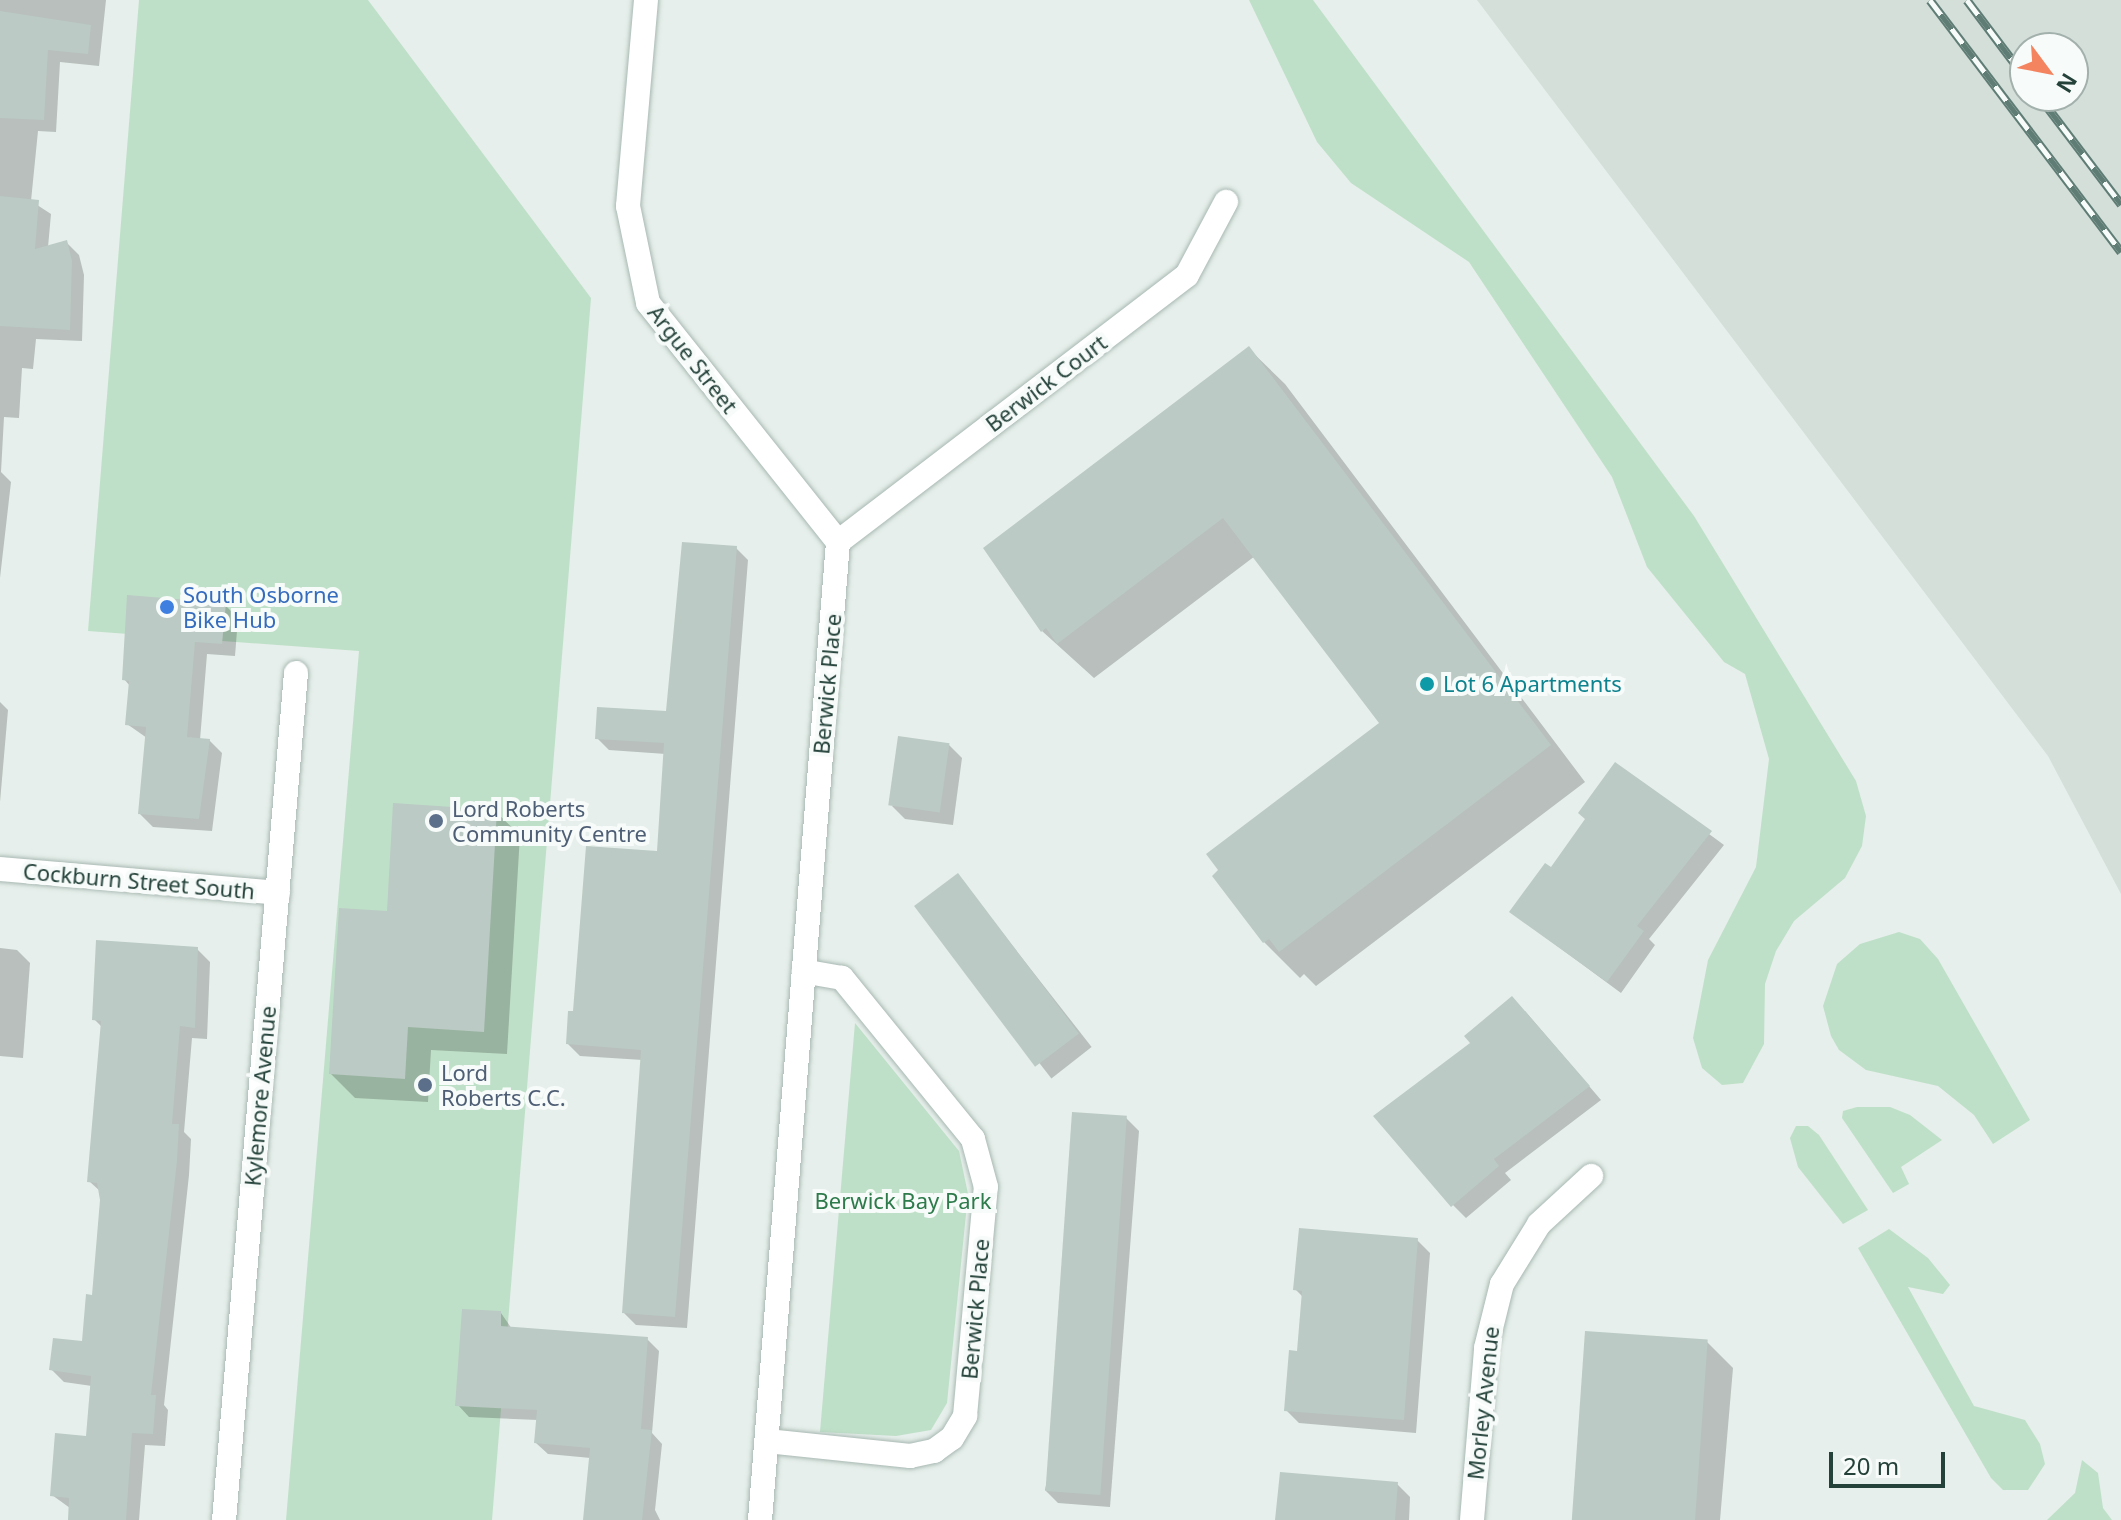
<!DOCTYPE html>
<html>
<head>
<meta charset="utf-8">
<style>
  body { margin:0 }
  #map { position:relative; width:2121px; height:1520px; overflow:hidden; background:#e6efeb; font-family:"Noto Sans",sans-serif }
  div>[style] { position:absolute }
  .built>* { inset:0; background:#d4dfda }
  .green>* { inset:0; background:#bfe0c8 }
  .shadow>* { inset:0; background:#0003; transform-origin:0 0 }
  .building>* { inset:0; background:#bbcac4; transform-origin:0 0 }
  .roads { filter:drop-shadow(0 0 2px #a8b8b2) drop-shadow(0 0 2px #a8b8b2) }
  .street>* { height:24px; margin:-12px; padding:0 12px; transform-origin:12px; border-radius:12px; background:#fff }
  .rail>* { height:9px; margin-top:-4.5px; transform-origin:0; background:repeating-linear-gradient(90deg,#f7fbf9 0 18px,#5f7d75 0 36px); box-sizing:border-box; border-block:2px solid #5f7d75 }
  .dots>* { width:22px; height:22px; translate:-50% -50%; box-sizing:border-box; border:4px solid #f7fbf9; border-radius:50% }
  span { translate:-50% -50%; white-space:nowrap; text-align:center; line-height:1.15; -webkit-text-stroke:8px #f7fbf9; paint-order:stroke }
  .street-label { font-size:22px; color:#24423a }
  .shop-label { font-size:22px; color:#366cbe }
  .left { translate:0 -50%; text-align:left }
  .culture-label { font-size:22px; color:#0d838f }
  .service-label { font-size:22px; color:#4e5e75 }
  .park-label { font-size:22px; color:#2d7a4b }
  .north { position:absolute; left:2009px; top:32px; width:80px; height:80px; box-sizing:border-box; background:#f7fbf9; border:2px solid #a3b1ad; border-radius:50%; rotate:122deg; font-size:22px; font-weight:700; line-height:32px; text-align:center; color:#24423a }
  .north::after { content:''; display:block; margin:auto; width:28px; height:36px; background:#f4845f; clip-path:polygon(50% 0,100% 100%,50% 72%,0 100%) }
  .scale { position:absolute; left:1829px; top:1452px; width:116px; height:36px; box-sizing:border-box; border:4px solid #24423a; border-top:0; padding-left:10px; font-size:24px; line-height:28px; white-space:nowrap; color:#24423a; -webkit-text-stroke:6px #f7fbf9; paint-order:stroke }
</style>
</head>
<body>
<div id="map">
  <div class="built">
    <i style="clip-path:polygon(evenodd,1477px 0,2121px 0,2121px 894px,2048px 756px,1477px 0,2025px 48px,2073px 48px,2073px 96px,2025px 96px,2025px 48px)"></i>
  </div>
  <div class="green">
    <i style="clip-path:polygon(139px 0,368px 0,591px 298px,492px 1520px,286px 1520px,359px 651px,88px 631px)"></i>
    <i style="clip-path:polygon(1249px 0,1313px 0,1694px 516px,1856px 781px,1866px 816px,1862px 846px,1845px 878px,1794px 921px,1776px 951px,1765px 984px,1764px 1044px,1743px 1083px,1722px 1085px,1702px 1068px,1693px 1038px,1708px 960px,1756px 867px,1769px 759px,1745px 674px,1724px 662px,1647px 567px,1612px 477px,1469px 262px,1351px 183px,1317px 142px)"></i>
    <i style="clip-path:polygon(1899px 932px,1920px 939px,1938px 959px,2030px 1120px,1993px 1144px,1974px 1115px,1938px 1086px,1866px 1070px,1839px 1050px,1831px 1036px,1823px 1006px,1837px 964px,1860px 944px)"></i>
    <i style="clip-path:polygon(855px 1023px,959px 1151px,968px 1194px,947px 1403px,931px 1430px,896px 1436px,820px 1432px)"></i>
    <i style="clip-path:polygon(1857px 1107px,1890px 1107px,1910px 1115px,1942px 1140px,1901px 1167px,1909px 1184px,1893px 1193px,1842px 1118px,1843px 1111px)"></i>
    <i style="clip-path:polygon(1796px 1126px,1808px 1126px,1819px 1135px,1868px 1210px,1843px 1224px,1798px 1167px,1790px 1138px)"></i>
    <i style="clip-path:polygon(1889px 1229px,1928px 1258px,1950px 1285px,1943px 1294px,1908px 1287px,1974px 1406px,2025px 1420px,2040px 1444px,2045px 1464px,2028px 1490px,2003px 1490px,1991px 1478px,1858px 1248px)"></i>
    <i style="clip-path:polygon(2082px 1460px,2098px 1473px,2103px 1508px,2112px 1520px,2047px 1520px,2075px 1493px)"></i>
  </div>
  <div class="shadow">
    <i style="clip-path:polygon(0 0,106px 0,99px 66px,60px 62px,56px 132px,38px 131px,31px 201px,51px 214px,48px 247px,67px 243px,79px 255px,84px 275px,82px 341px,36px 339px,33px 369px,22px 368px,19px 418px,4px 417px,1px 472px,11px 482px,0 578px)"></i>
    <i style="clip-path:polygon(1249px 349px,1285px 384px,1585px 782px,1316px 986px,1304px 974px,1300px 978px,1264px 942px,1214px 876px,1382px 724px,1255px 556px,1094px 678px,1042px 631px)"></i>
    <i style="clip-path:polygon(736px 548px,748px 560px,687px 1328px,636px 1325px,624px 1313px,643px 1060px,580px 1056px,568px 1044px,575px 1013px,659px 853px,666px 754px,609px 750px,597px 738px,668px 714px)"></i>
    <i style="clip-path:polygon(225px 605px,238px 618px,235px 656px,207px 654px,200px 740px,209px 740px,222px 753px,212px 831px,153px 827px,140px 814px,147px 738px,127px 724px,130px 686px,124px 679px)"></i>
    <i style="clip-path:polygon(0 702px,8px 710px,0 802px)"></i>
    <i style="clip-path:polygon(949px 745px,962px 758px,953px 825px,905px 819px,892px 806px)"></i>
    <i style="clip-path:polygon(1615px 765px,1724px 845px,1649px 939px,1655px 945px,1621px 993px,1511px 912px,1552px 870px,1587px 819px)"></i>
    <i style="clip-path:polygon(496px 812px,520px 835px,507px 1054px,431px 1050px,428px 1102px,355px 1098px,331px 1074px,389px 914px)"></i>
    <i style="left:958px;top:876px;width:217px;height:51px;rotate:52deg"></i>
    <i style="clip-path:polygon(0 948px,17px 950px,30px 963px,23px 1058px,0 1056px)"></i>
    <i style="clip-path:polygon(197px 949px,210px 962px,207px 1039px,192px 1038px,184px 1132px,191px 1139px,189px 1175px,164px 1405px,168px 1410px,165px 1446px,145px 1445px,139px 1520px,70px 1520px,70px 1508px,52px 1495px,87px 1438px,92px 1386px,64px 1382px,51px 1369px,83px 1343px,94px 1297px,101px 1192px,89px 1181px,103px 1028px,94px 1019px)"></i>
    <i style="clip-path:polygon(1525px 1011px,1601px 1100px,1505px 1173px,1511px 1180px,1466px 1218px,1453px 1205px,1473px 1044px)"></i>
    <i style="clip-path:polygon(1126px 1118px,1139px 1131px,1110px 1507px,1058px 1503px,1045px 1490px)"></i>
    <i style="clip-path:polygon(1417px 1240px,1430px 1253px,1416px 1433px,1299px 1423px,1286px 1410px,1299px 1353px,1304px 1298px,1296px 1290px)"></i>
    <i style="clip-path:polygon(501px 1313px,512px 1329px,647px 1339px,659px 1351px,652px 1433px,662px 1444px,655px 1510px,660px 1520px,585px 1520px,591px 1458px,548px 1454px,536px 1443px,538px 1420px,469px 1417px,458px 1405px)"></i>
    <i style="clip-path:polygon(1707px 1342px,1733px 1368px,1720px 1520px,1572px 1520px)"></i>
    <i style="clip-path:polygon(1397px 1484px,1410px 1497px,1409px 1520px,1277px 1520px)"></i>
  </div>
  <div class="building">
    <i style="clip-path:polygon(0 11px,91px 25px,88px 54px,48px 50px,44px 120px,0 118px)"></i>
    <i style="clip-path:polygon(0 196px,39px 200px,35px 249px,67px 240px,72px 261px,70px 330px,0 326px)"></i>
    <i style="clip-path:polygon(1249px 346px,1551px 745px,1279px 952px,1269px 939px,1263px 943px,1212px 876px,1218px 870px,1206px 854px,1379px 723px,1223px 518px,1057px 644px,1046px 628px,1041px 632px,983px 548px)"></i>
    <i style="clip-path:polygon(682px 542px,737px 546px,675px 1317px,622px 1313px,641px 1050px,566px 1044px,568px 1011px,573px 1011px,586px 846px,657px 851px,664px 743px,595px 739px,597px 707px,666px 711px)"></i>
    <i style="clip-path:polygon(127px 595px,226px 603px,222px 644px,195px 642px,187px 737px,210px 739px,199px 819px,138px 814px,146px 727px,125px 725px,129px 681px,122px 680px)"></i>
    <i style="left:898px;top:736px;width:52px;height:70px;rotate:8deg"></i>
    <i style="clip-path:polygon(1615px 762px,1712px 831px,1637px 926px,1644px 931px,1607px 982px,1509px 912px,1545px 863px,1551px 867px,1585px 819px,1578px 813px)"></i>
    <i style="clip-path:polygon(393px 803px,497px 810px,484px 1032px,408px 1027px,405px 1079px,329px 1074px,339px 908px,387px 911px)"></i>
    <i style="left:958px;top:873px;width:201px;height:55px;rotate:53deg"></i>
    <i style="clip-path:polygon(96px 940px,198px 947px,195px 1028px,180px 1026px,172px 1124px,179px 1124px,177px 1161px,151px 1395px,156px 1395px,153px 1434px,132px 1433px,126px 1520px,68px 1520px,69px 1498px,50px 1496px,55px 1433px,86px 1436px,91px 1376px,49px 1370px,53px 1338px,82px 1341px,86px 1294px,92px 1295px,100px 1200px,97px 1183px,87px 1182px,101px 1021px,92px 1020px)"></i>
    <i style="clip-path:polygon(1512px 996px,1590px 1086px,1494px 1159px,1499px 1166px,1451px 1207px,1373px 1116px,1470px 1043px,1464px 1036px)"></i>
    <i style="left:1072px;top:1112px;width:55px;height:380px;rotate:4deg"></i>
    <i style="clip-path:polygon(1299px 1228px,1418px 1238px,1404px 1420px,1284px 1411px,1289px 1350px,1297px 1351px,1302px 1291px,1293px 1290px)"></i>
    <i style="clip-path:polygon(462px 1309px,501px 1311px,501px 1326px,648px 1337px,641px 1429px,652px 1430px,642px 1520px,583px 1520px,590px 1448px,534px 1443px,537px 1410px,455px 1406px)"></i>
    <i style="left:1585px;top:1331px;width:123px;height:190px;rotate:4deg"></i>
    <i style="clip-path:polygon(1280px 1472px,1398px 1482px,1395px 1520px,1275px 1520px)"></i>
  </div>
  <div class="roads">
    <div class="street">
      <i style="left:646px;top:0;width:207px;rotate:95deg"></i>
      <i style="left:628px;top:206px;width:99px;rotate:78.3deg"></i>
      <i style="left:648px;top:303px;width:305px;rotate:51.5deg"></i>
      <i style="left:838px;top:542px;width:439px;rotate:-37.4deg"></i>
      <i style="left:1187px;top:275px;width:83px;rotate:-61.9deg"></i>
      <i style="left:0;top:869px;width:279px;rotate:4.9deg"></i>
      <i style="left:767px;top:1441px;width:144px;rotate:6deg"></i>
      <i style="left:910px;top:1456px;width:25px;rotate:-12deg"></i>
      <i style="left:934px;top:1451px;width:22px;rotate:-36deg"></i>
      <i style="left:952px;top:1438px;width:26px;rotate:-59deg"></i>
      <i style="left:965px;top:1416px;width:230px;rotate:-84.8deg"></i>
      <i style="left:986px;top:1187px;width:50px;rotate:-105.2deg"></i>
      <i style="left:973px;top:1139px;width:208px;rotate:-129.1deg"></i>
      <i style="left:842px;top:978px;width:39px;rotate:-170deg"></i>
      <i style="left:224px;top:1520px;width:850px;rotate:-85.14deg"></i>
      <i style="left:760px;top:1520px;width:981px;rotate:-85.44deg"></i>
      <i style="left:1472px;top:1520px;width:173px;rotate:-85.3deg"></i>
      <i style="left:1486px;top:1348px;width:66px;rotate:-76deg"></i>
      <i style="left:1502px;top:1284px;width:70px;rotate:-58.3deg"></i>
      <i style="left:1539px;top:1224px;width:71px;rotate:-42.7deg"></i>
    </div>
  </div>
  <div class="rail">
    <i style="left:1930px;top:0;width:316px;rotate:52.8deg"></i>
    <i style="left:1967px;top:0;width:96px;rotate:53deg"></i>
    <i style="left:2039px;top:96px;width:136px;rotate:52.8deg"></i>
  </div>
  <div class="dots">
    <i style="left:167px;top:607px;background:#3f7fe0"></i>
    <i style="left:1427px;top:684px;background:#0f9aa8"></i>
    <i style="left:436px;top:821px;background:#5c6f8a"></i>
    <i style="left:425px;top:1085px;background:#5c6f8a"></i>
  </div>
  <div class="street-label">
    <span style="left:693px;top:359px;rotate:52deg">Argue Street</span>
    <span style="left:1046px;top:383px;rotate:-37deg">Berwick Court</span>
    <span style="left:827px;top:684px;rotate:-85deg">Berwick Place</span>
    <span style="left:139px;top:881px;rotate:5deg">Cockburn Street South</span>
    <span style="left:260px;top:1096px;rotate:-85deg">Kylemore Avenue</span>
    <span style="left:975px;top:1309px;rotate:-85deg">Berwick Place</span>
    <span style="left:1483px;top:1403px;rotate:-84deg">Morley Avenue</span>
  </div>
  <div class="shop-label">
    <span class="left" style="left:183px;top:607px">South Osborne<br>Bike Hub</span>
  </div>
  <div class="culture-label">
    <span class="left" style="left:1443px;top:684px">Lot 6 Apartments</span>
  </div>
  <div class="service-label">
    <span class="left" style="left:452px;top:821px">Lord Roberts<br>Community Centre</span>
    <span class="left" style="left:441px;top:1085px">Lord<br>Roberts C.C.</span>
  </div>
  <div class="park-label">
    <span style="left:903px;top:1201px">Berwick Bay Park</span>
  </div>
  <div class="north">N</div>
  <div class="scale">20 m</div>
</div>
</body>
</html>
